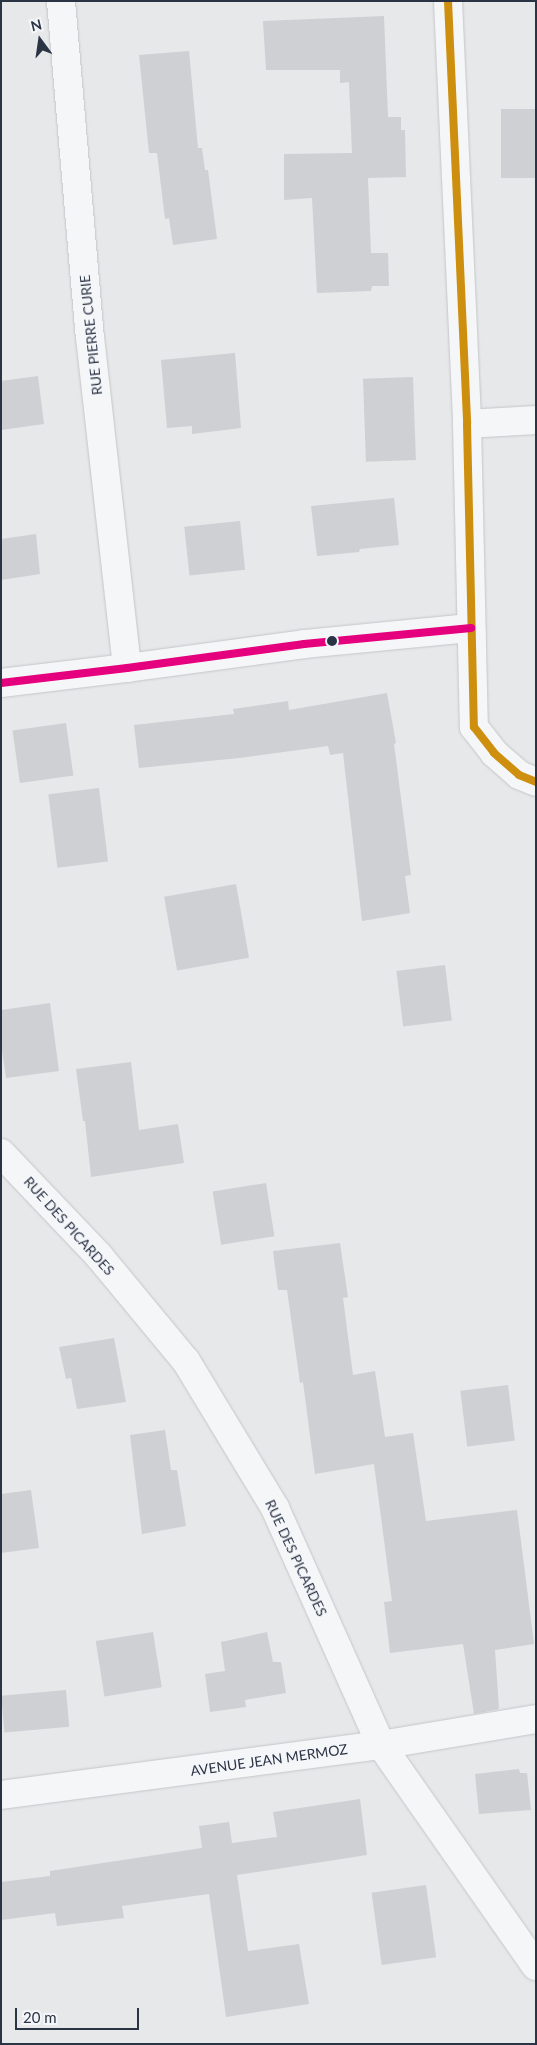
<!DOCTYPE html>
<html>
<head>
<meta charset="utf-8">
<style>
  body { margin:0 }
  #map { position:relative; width:537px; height:2045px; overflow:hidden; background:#e6e8ea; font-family:Lato,sans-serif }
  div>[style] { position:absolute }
  .building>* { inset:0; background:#ced0d3; transform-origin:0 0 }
  .roads { filter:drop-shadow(0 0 1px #c4c6c8) drop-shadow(0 0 1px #c4c6c8) }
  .street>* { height:28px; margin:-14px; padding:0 14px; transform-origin:14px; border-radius:14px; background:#f5f6f7 }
  .bus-1>* { height:8px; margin:-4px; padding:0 4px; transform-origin:4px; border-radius:4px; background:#ce8f0e }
  .bus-2>* { height:8px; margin:-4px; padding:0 4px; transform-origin:4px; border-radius:4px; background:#e5007d }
  .dots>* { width:14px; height:14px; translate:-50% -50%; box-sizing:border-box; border:2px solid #f4f6f9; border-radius:50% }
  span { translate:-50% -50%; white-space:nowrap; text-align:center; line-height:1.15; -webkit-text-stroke:5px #f4f6f9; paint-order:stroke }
  .street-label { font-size:14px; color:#2b3445 }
  .frame { position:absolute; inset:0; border:2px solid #2b3445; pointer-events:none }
  .north { position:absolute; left:15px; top:15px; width:50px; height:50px; -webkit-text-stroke:4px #f4f6f9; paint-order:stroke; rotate:346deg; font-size:14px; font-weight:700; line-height:20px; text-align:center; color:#2b3445 }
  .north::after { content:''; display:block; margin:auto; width:18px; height:22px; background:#2b3445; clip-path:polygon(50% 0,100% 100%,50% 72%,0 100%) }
  .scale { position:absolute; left:15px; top:2008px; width:124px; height:22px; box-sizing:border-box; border:2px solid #2b3445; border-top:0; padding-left:6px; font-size:15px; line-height:18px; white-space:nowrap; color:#2b3445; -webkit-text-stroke:4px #f4f6f9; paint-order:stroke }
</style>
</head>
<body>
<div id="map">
  <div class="building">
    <i style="clip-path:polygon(384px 16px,388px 117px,401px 117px,401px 130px,405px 130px,406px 177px,368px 178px,371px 253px,388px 253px,389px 286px,372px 286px,371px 291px,317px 293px,312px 198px,284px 200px,284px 154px,352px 153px,349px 82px,340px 83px,340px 70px,266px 70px,263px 21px)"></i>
    <i style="clip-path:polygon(189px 51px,198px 148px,202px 148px,205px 170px,208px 170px,217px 239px,173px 245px,169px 218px,165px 219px,157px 153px,149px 153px,139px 55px)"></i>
    <i style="left:536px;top:109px;width:69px;height:35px;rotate:90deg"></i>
    <i style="clip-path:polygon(235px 353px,241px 428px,192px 434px,192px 426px,167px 428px,161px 360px)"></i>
    <i style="clip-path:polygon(38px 376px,44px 424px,1px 430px,1px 381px)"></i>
    <i style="left:413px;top:377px;width:83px;height:50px;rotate:88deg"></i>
    <i style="clip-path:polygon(394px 498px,399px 545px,360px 549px,359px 552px,317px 556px,311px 506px)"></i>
    <i style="left:240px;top:521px;width:49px;height:56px;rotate:84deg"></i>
    <i style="clip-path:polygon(36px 534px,40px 574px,1px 580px,1px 539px)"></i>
    <i style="clip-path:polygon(387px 693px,396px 743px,394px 744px,411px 875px,405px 876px,410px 913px,362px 921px,343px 753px,330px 755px,328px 746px,239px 758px,139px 768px,134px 725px,234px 714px,233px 709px,288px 701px,289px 710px)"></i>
    <i style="left:66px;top:723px;width:53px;height:54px;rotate:82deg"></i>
    <i style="left:99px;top:788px;width:74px;height:51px;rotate:83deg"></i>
    <i style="left:236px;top:884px;width:75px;height:73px;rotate:80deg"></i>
    <i style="left:445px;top:965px;width:56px;height:49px;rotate:83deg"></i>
    <i style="clip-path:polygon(50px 1003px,59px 1071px,6px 1078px,1px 1043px,1px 1010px)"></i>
    <i style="clip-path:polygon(131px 1062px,139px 1130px,178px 1124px,184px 1163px,91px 1177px,85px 1121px,83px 1121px,76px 1069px)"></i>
    <i style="left:266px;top:1183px;width:54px;height:54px;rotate:81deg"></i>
    <i style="clip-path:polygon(340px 1243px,348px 1297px,343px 1298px,353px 1375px,375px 1371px,385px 1437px,413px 1433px,426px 1521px,517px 1510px,534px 1644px,495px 1650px,499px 1709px,474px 1714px,463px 1644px,390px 1653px,384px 1602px,392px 1601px,374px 1464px,315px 1474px,303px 1382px,300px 1383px,287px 1290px,278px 1290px,273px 1251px)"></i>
    <i style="clip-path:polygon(114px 1338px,126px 1402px,77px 1409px,71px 1378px,66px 1379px,59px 1347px)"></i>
    <i style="left:508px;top:1385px;width:56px;height:48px;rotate:83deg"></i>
    <i style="clip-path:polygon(165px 1430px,171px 1470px,177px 1470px,186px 1526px,142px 1534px,130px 1435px)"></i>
    <i style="clip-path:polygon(31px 1490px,39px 1548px,1px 1553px,1px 1494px)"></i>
    <i style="left:153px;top:1632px;width:56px;height:58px;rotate:81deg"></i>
    <i style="clip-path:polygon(267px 1632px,273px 1662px,281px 1662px,286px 1693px,245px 1700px,246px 1707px,210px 1712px,205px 1674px,225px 1671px,221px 1642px)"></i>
    <i style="left:66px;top:1690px;width:37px;height:65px;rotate:85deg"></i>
    <i style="clip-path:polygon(519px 1769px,520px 1773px,527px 1773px,531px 1810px,479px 1814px,475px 1774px)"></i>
    <i style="clip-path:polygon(360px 1799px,367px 1855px,237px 1875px,248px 1951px,299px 1944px,309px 2004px,226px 2017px,209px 1894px,122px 1906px,124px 1918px,57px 1926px,55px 1913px,1px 1920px,1px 1882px,50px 1876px,50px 1871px,202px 1848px,199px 1826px,229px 1822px,232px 1843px,277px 1837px,273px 1812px)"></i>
    <i style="left:426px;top:1885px;width:73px;height:55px;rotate:82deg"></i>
  </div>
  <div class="roads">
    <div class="street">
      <i style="left:61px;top:1px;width:337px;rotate:85.1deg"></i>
      <i style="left:90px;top:337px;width:333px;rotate:83.6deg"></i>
      <i style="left:448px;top:1px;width:423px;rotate:87.4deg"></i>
      <i style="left:467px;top:424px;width:303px;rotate:88.7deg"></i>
      <i style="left:474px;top:727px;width:33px;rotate:52deg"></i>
      <i style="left:494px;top:753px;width:33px;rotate:41deg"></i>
      <i style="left:519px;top:775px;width:18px;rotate:22deg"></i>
      <i style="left:467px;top:424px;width:69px;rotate:-3.3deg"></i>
      <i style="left:1px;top:683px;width:127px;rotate:-6.8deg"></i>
      <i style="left:127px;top:668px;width:179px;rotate:-7.7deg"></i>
      <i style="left:304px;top:644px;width:168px;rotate:-5.5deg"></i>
      <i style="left:1px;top:1153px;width:142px;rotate:46.4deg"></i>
      <i style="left:99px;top:1256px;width:136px;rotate:50.4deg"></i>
      <i style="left:186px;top:1361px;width:172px;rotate:58.8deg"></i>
      <i style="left:275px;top:1508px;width:260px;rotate:65.9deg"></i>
      <i style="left:381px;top:1745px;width:270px;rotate:55deg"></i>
      <i style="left:1px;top:1795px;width:383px;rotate:-7.5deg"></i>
      <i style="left:381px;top:1745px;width:157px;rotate:-9.5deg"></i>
    </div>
  </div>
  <div class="bus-1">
    <i style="left:448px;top:1px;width:423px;rotate:87.4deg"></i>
    <i style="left:467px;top:424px;width:303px;rotate:88.7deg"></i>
    <i style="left:474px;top:727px;width:33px;rotate:52deg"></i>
    <i style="left:494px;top:753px;width:33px;rotate:41deg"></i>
    <i style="left:519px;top:775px;width:18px;rotate:22deg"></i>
  </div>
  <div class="bus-2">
    <i style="left:1px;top:683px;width:127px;rotate:-6.8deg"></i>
    <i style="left:127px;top:668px;width:179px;rotate:-7.7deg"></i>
    <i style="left:304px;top:644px;width:168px;rotate:-5.5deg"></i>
  </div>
  <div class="dots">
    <i style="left:332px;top:641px;background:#2b3445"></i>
  </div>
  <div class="street-label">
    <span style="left:91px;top:335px;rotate:-96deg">RUE PIERRE CURIE</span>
    <span style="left:69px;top:1226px;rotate:48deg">RUE DES PICARDES</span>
    <span style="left:296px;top:1558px;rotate:65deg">RUE DES PICARDES</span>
    <span style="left:269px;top:1760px;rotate:-8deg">AVENUE JEAN MERMOZ</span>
  </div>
  <div class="frame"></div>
  <div class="north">N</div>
  <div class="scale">20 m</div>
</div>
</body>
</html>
